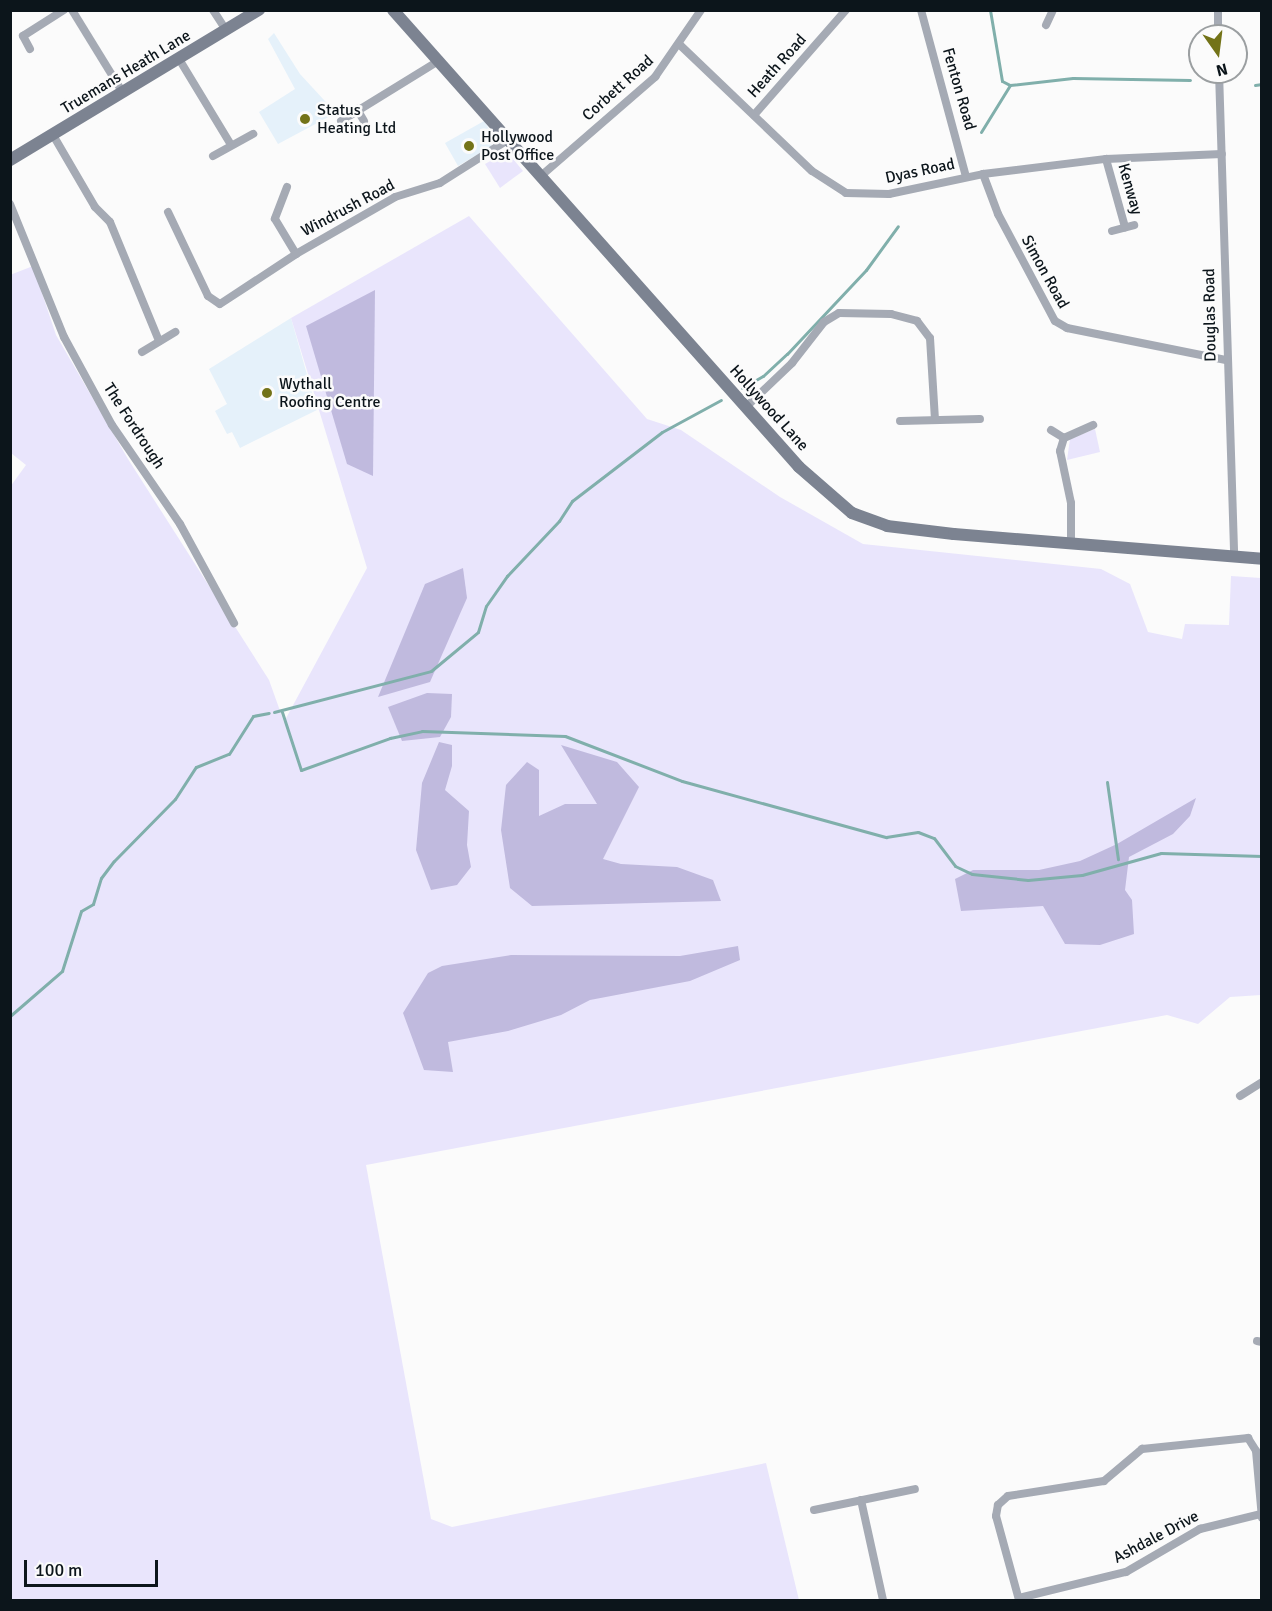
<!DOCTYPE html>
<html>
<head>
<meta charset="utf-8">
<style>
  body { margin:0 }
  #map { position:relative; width:1272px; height:1611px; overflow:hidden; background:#fbfbfb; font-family:Signika,sans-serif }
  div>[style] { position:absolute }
  .built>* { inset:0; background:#e5f1fa }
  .green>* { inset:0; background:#e9e5fc }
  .forest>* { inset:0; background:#c0bade }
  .stream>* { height:3px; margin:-1.5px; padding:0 1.5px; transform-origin:1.5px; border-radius:1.5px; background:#80afab }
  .street>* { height:8px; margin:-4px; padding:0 4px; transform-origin:4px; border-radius:4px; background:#a5aab4 }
  .secondary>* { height:12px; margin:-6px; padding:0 6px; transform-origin:6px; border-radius:6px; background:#7c8391 }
  .dots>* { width:16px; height:16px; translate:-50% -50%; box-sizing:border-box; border:3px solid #fbfbfb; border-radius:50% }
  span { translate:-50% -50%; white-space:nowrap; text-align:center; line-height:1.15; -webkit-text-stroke:5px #fbfbfb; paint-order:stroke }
  .street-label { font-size:16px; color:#0c151b }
  .poi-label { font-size:16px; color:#0c151b }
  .left { translate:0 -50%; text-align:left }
  .frame { position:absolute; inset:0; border:12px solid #0c151b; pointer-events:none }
  .north { position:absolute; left:1188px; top:24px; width:60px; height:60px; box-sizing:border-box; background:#fbfbfb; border:2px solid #9b9fa1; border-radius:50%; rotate:166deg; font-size:16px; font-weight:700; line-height:24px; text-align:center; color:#0c151b }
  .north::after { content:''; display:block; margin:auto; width:21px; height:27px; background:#737318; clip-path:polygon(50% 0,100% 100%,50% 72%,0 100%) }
  .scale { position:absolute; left:24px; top:1560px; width:134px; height:27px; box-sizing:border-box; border:3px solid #0c151b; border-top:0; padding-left:8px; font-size:18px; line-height:21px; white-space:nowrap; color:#0c151b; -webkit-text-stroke:4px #fbfbfb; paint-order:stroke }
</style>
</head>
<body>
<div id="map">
  <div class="built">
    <i style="clip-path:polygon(274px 33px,300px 74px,336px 113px,278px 144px,259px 112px,295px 89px,268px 39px)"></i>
    <i style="clip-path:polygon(484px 121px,496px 139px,490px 147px,458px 166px,445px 143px)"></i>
    <i style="clip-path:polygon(291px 318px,317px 410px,240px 448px,232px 432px,227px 434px,215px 411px,227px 404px,209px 369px)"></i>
  </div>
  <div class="green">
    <i style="clip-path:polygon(503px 154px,509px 154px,523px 171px,500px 188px,485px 164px)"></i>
    <i style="clip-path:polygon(469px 216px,647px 419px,681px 430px,780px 497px,863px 544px,1101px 569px,1130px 584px,1148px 632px,1182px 639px,1185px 624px,1229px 625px,1231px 576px,1261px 578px,1261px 995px,1230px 997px,1198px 1024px,1167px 1015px,366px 1165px,431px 1519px,452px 1527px,766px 1463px,799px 1600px,11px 1600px,10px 487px,26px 465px,11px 453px,10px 275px,33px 266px,56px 335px,128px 459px,269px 680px,284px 722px,367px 568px,291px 318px)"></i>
    <i style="clip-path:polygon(1095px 429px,1100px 452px,1067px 460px,1070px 439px)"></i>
  </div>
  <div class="forest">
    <i style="clip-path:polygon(375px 290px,373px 476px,347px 464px,306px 326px)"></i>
    <i style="clip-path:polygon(463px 568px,467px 598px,430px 682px,378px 697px,425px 584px)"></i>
    <i style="clip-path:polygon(427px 693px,452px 694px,451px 717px,440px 737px,402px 741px,388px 707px)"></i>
    <i style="clip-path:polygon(439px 742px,452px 745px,452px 766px,445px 790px,469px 811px,467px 845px,471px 867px,457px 885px,431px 890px,416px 850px,422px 783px)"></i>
    <i style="clip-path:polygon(561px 745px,617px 762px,639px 787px,603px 859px,621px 864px,677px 867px,713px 880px,721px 901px,532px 906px,510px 888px,501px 830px,506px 785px,527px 762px,539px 770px,539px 816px,565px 804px,597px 804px)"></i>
    <i style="clip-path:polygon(1196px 798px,1190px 816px,1173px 834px,1129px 857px,1125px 890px,1132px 900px,1134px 934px,1100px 945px,1065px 944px,1043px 906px,961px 911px,955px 879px,973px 870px,1039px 870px,1080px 861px,1117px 844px)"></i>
    <i style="clip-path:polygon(738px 946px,740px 960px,690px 981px,590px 1000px,561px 1015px,508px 1031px,448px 1042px,453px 1072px,424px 1070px,403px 1013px,428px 973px,442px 966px,511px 955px,680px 956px)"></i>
  </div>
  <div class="stream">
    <i style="left:990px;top:10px;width:72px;rotate:80.4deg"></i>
    <i style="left:1002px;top:81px;width:9px;rotate:27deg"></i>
    <i style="left:1255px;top:85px;width:7px;rotate:-8deg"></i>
    <i style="left:981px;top:132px;width:55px;rotate:-58.3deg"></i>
    <i style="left:1010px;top:85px;width:63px;rotate:-6.3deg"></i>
    <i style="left:1073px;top:78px;width:117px;rotate:1deg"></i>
    <i style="left:742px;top:388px;width:24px;rotate:-30deg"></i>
    <i style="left:763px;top:376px;width:33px;rotate:-43deg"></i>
    <i style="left:787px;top:354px;width:115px;rotate:-46.8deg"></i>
    <i style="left:866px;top:270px;width:54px;rotate:-54deg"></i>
    <i style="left:274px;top:712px;width:162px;rotate:-14.6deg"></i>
    <i style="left:431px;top:671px;width:61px;rotate:-39.7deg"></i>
    <i style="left:478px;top:632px;width:27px;rotate:-73deg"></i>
    <i style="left:486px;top:606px;width:37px;rotate:-55deg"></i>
    <i style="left:507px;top:576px;width:76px;rotate:-46.6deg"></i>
    <i style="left:559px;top:521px;width:24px;rotate:-57deg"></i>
    <i style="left:572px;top:501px;width:113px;rotate:-37.5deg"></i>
    <i style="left:662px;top:432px;width:67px;rotate:-28.5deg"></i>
    <i style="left:282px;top:712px;width:61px;rotate:71.9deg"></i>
    <i style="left:301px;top:770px;width:95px;rotate:-19.8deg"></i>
    <i style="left:390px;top:738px;width:33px;rotate:-12deg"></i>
    <i style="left:422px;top:731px;width:143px;rotate:2deg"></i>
    <i style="left:565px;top:736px;width:125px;rotate:21deg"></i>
    <i style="left:682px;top:781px;width:212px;rotate:15.4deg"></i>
    <i style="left:886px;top:837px;width:32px;rotate:-9deg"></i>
    <i style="left:918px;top:832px;width:17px;rotate:21deg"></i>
    <i style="left:934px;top:838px;width:35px;rotate:53deg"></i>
    <i style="left:955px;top:866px;width:19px;rotate:25deg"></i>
    <i style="left:972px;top:874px;width:56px;rotate:6.1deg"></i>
    <i style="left:1028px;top:880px;width:54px;rotate:-5.3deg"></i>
    <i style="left:1082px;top:875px;width:82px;rotate:-15.6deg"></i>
    <i style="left:1161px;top:853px;width:101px;rotate:1.7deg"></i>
    <i style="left:1107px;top:782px;width:78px;rotate:81.9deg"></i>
    <i style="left:10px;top:1016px;width:69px;rotate:-40.9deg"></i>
    <i style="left:62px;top:971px;width:63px;rotate:-72.4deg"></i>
    <i style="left:81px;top:911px;width:14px;rotate:-30deg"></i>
    <i style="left:93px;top:904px;width:27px;rotate:-73deg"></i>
    <i style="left:101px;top:878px;width:21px;rotate:-53deg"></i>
    <i style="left:114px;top:861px;width:87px;rotate:-45.5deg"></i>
    <i style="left:175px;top:799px;width:38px;rotate:-57deg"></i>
    <i style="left:196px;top:767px;width:35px;rotate:-22deg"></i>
    <i style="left:229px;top:754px;width:45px;rotate:-57.7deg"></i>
    <i style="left:253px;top:716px;width:16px;rotate:-11deg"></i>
  </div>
  <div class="street">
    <i style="left:72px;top:10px;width:97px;rotate:58.4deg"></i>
    <i style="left:213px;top:10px;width:24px;rotate:57deg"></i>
    <i style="left:921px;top:10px;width:173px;rotate:74.9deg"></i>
    <i style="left:1218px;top:10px;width:26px;rotate:90deg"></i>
    <i style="left:1046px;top:25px;width:17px;rotate:-65deg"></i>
    <i style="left:680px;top:45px;width:182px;rotate:43.7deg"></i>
    <i style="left:812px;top:171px;width:40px;rotate:32.9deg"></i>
    <i style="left:846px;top:193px;width:43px;rotate:1.3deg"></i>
    <i style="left:889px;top:194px;width:96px;rotate:-12deg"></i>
    <i style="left:983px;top:174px;width:124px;rotate:-7deg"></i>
    <i style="left:1106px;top:159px;width:116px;rotate:-2.5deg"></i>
    <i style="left:30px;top:49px;width:15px;rotate:-118deg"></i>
    <i style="left:23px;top:36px;width:49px;rotate:-32.4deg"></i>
    <i style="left:179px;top:59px;width:100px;rotate:58.8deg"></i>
    <i style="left:1219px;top:72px;width:485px;rotate:88.2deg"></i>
    <i style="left:357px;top:109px;width:14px;rotate:60deg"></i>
    <i style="left:754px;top:115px;width:140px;rotate:-48.8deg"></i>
    <i style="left:341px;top:121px;width:116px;rotate:-31.6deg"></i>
    <i style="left:53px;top:135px;width:83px;rotate:59.7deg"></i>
    <i style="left:95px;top:207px;width:21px;rotate:45deg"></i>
    <i style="left:110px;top:222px;width:129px;rotate:67.6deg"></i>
    <i style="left:213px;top:156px;width:46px;rotate:-28.8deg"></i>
    <i style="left:1106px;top:159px;width:71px;rotate:74.4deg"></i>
    <i style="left:983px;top:174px;width:43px;rotate:69.4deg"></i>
    <i style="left:998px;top:214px;width:121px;rotate:62deg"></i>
    <i style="left:1055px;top:321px;width:14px;rotate:30deg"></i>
    <i style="left:1067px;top:328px;width:162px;rotate:11.4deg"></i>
    <i style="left:542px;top:175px;width:150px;rotate:-40.9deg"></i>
    <i style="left:655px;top:77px;width:81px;rotate:-55.5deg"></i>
    <i style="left:287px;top:187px;width:34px;rotate:111deg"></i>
    <i style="left:275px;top:219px;width:41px;rotate:59deg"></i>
    <i style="left:10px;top:204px;width:144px;rotate:67.9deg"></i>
    <i style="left:64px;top:337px;width:100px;rotate:61.4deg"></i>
    <i style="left:112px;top:425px;width:120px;rotate:55.5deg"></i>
    <i style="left:180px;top:524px;width:113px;rotate:61.4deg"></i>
    <i style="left:168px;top:212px;width:93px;rotate:64.5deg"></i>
    <i style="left:208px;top:296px;width:14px;rotate:34deg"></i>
    <i style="left:220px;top:304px;width:91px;rotate:-33.3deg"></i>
    <i style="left:296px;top:254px;width:114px;rotate:-29.9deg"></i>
    <i style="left:395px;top:197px;width:47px;rotate:-17.3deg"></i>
    <i style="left:440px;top:183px;width:82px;rotate:-32.5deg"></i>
    <i style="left:1112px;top:231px;width:23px;rotate:-15deg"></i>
    <i style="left:142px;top:352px;width:39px;rotate:-31deg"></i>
    <i style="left:746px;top:407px;width:64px;rotate:-43.7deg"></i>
    <i style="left:792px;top:363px;width:52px;rotate:-52deg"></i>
    <i style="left:824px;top:322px;width:17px;rotate:-31deg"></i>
    <i style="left:839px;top:313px;width:52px;rotate:1.1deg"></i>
    <i style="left:891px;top:314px;width:27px;rotate:15deg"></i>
    <i style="left:917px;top:321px;width:21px;rotate:53deg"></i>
    <i style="left:930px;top:338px;width:81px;rotate:86.5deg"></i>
    <i style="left:900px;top:421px;width:80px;rotate:-1.4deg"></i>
    <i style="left:1051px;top:430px;width:15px;rotate:32deg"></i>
    <i style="left:1071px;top:545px;width:42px;rotate:-90deg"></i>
    <i style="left:1071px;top:503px;width:53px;rotate:-101.9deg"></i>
    <i style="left:1060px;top:451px;width:14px;rotate:-73deg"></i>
    <i style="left:1064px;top:438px;width:32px;rotate:-24deg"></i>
    <i style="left:1240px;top:1096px;width:26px;rotate:-32deg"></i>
    <i style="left:1257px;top:1341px;width:5px;rotate:11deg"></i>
    <i style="left:861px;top:1500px;width:102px;rotate:77.6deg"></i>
    <i style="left:814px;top:1510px;width:103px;rotate:-11.7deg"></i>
    <i style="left:1019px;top:1598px;width:110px;rotate:-13.7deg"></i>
    <i style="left:1126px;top:1572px;width:86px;rotate:-30.2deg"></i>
    <i style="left:1200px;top:1529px;width:63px;rotate:-13.8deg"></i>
    <i style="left:1019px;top:1600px;width:87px;rotate:-105.3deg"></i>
    <i style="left:996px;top:1516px;width:11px;rotate:-80deg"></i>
    <i style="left:998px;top:1505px;width:13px;rotate:-42deg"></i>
    <i style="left:1008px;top:1496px;width:97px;rotate:-8.9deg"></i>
    <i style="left:1104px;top:1481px;width:50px;rotate:-40.1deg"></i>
    <i style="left:1142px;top:1449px;width:107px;rotate:-5.9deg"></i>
    <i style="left:1248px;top:1438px;width:15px;rotate:58deg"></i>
    <i style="left:1256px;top:1451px;width:67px;rotate:84.9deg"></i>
  </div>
  <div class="secondary">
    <i style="left:393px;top:10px;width:611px;rotate:48.38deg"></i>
    <i style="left:799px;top:467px;width:70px;rotate:41deg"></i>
    <i style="left:852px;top:513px;width:37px;rotate:20deg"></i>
    <i style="left:887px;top:526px;width:67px;rotate:6.8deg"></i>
    <i style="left:954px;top:534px;width:309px;rotate:4.6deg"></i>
    <i style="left:10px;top:160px;width:291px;rotate:-31.1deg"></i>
  </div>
  <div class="dots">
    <i style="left:305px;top:119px;background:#737318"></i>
    <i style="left:469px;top:146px;background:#737318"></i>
    <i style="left:267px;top:393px;background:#737318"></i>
  </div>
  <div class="street-label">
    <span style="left:777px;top:66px;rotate:-48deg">Heath Road</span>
    <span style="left:126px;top:72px;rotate:-31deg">Truemans Heath Lane</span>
    <span style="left:618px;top:88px;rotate:-42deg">Corbett Road</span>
    <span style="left:959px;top:89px;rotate:74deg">Fenton Road</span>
    <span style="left:920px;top:171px;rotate:-12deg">Dyas Road</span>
    <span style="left:1130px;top:189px;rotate:74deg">Kenway</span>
    <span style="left:348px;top:208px;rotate:-28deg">Windrush Road</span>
    <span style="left:1045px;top:272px;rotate:61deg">Simon Road</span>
    <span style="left:1210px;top:315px;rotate:-91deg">Douglas Road</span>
    <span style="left:769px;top:408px;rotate:48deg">Hollywood Lane</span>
    <span style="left:134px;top:426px;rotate:57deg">The Fordrough</span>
    <span style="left:1156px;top:1537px;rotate:-28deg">Ashdale Drive</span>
  </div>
  <div class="poi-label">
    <span class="left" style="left:317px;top:119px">Status<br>Heating Ltd</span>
    <span class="left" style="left:481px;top:146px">Hollywood<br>Post Office</span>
    <span class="left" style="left:279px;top:393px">Wythall<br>Roofing Centre</span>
  </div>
  <div class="frame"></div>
  <div class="north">N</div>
  <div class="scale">100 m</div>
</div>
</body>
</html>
